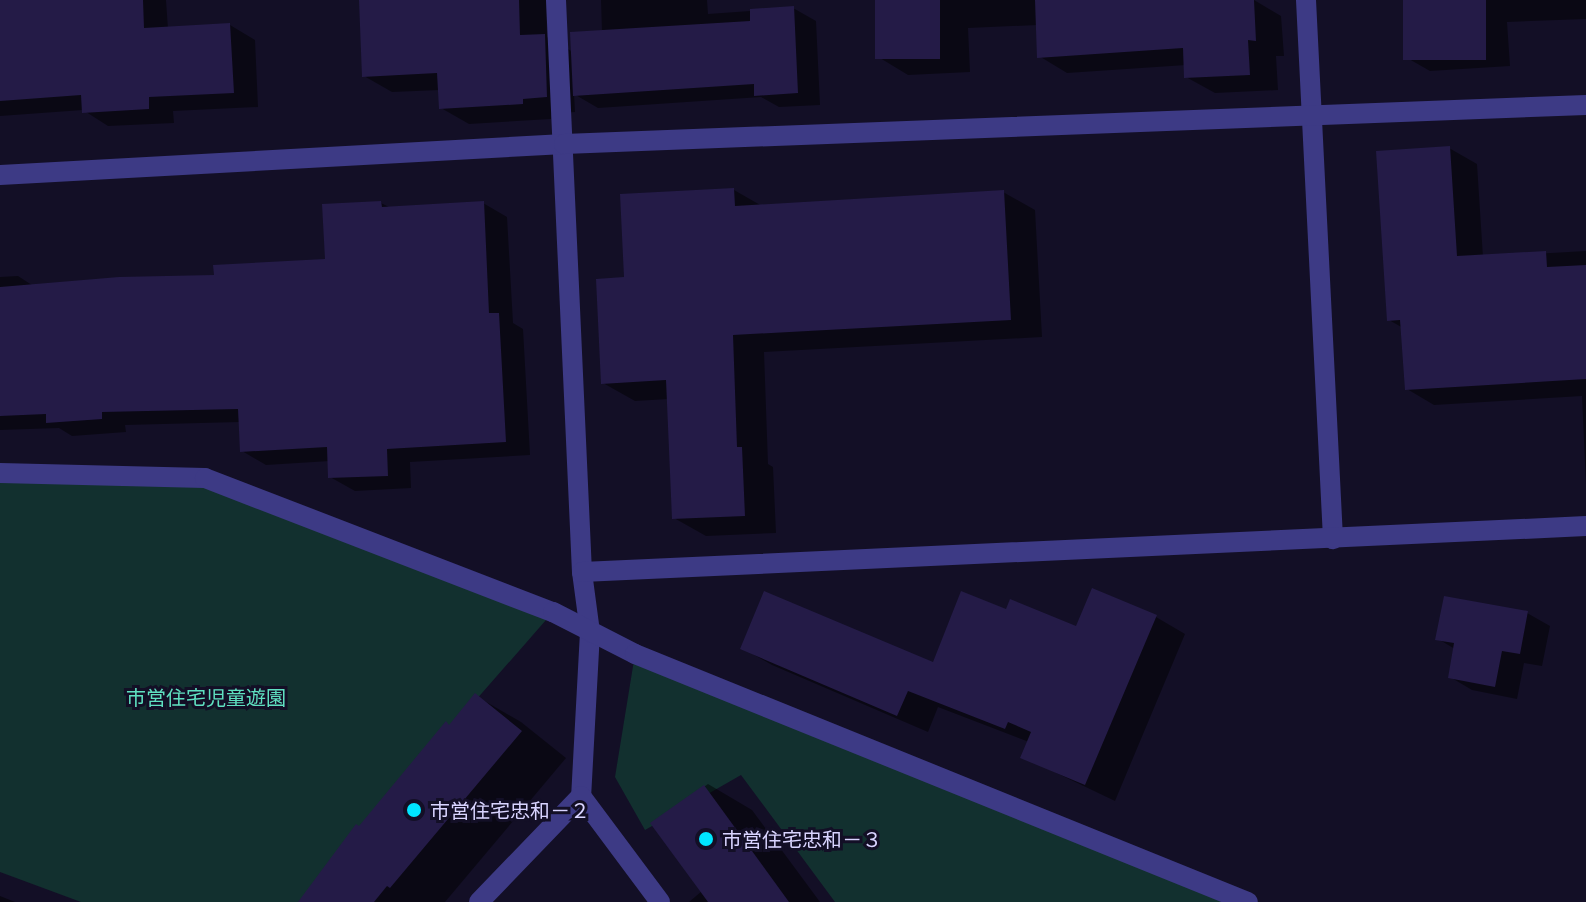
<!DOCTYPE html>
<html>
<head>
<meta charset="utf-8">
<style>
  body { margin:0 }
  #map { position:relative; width:1586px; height:902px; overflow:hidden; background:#130f26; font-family:Commissioner,"Noto Sans JP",sans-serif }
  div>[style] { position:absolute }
  .green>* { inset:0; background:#12302f }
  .shadow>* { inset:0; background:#0007 }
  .building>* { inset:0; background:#241b47; transform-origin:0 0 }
  .lane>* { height:20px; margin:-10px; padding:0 10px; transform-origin:10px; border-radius:10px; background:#3d3a85 }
  .street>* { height:20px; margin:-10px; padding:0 10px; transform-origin:10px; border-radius:10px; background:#3d3a85 }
  .dots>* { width:22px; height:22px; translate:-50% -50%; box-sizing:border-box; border:4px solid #130f26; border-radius:50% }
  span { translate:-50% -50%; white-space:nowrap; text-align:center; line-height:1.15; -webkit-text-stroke:6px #130f26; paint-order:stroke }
  .park-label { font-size:20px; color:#5fe0c0 }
  .poi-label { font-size:20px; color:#d9d4ff }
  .left { translate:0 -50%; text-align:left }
</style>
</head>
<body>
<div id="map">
  <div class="green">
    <i style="clip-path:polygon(0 473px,205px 478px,553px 612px,299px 902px,81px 902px,0 872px)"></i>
    <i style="clip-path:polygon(635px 654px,1248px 902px,835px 902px,741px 775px,645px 830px,615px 777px)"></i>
  </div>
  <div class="shadow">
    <i style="clip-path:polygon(0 0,166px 0,168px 29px,230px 25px,255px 40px,258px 107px,173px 111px,174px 123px,108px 126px,83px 110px,0 116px)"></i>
    <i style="clip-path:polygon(361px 0,546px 0,547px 37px,573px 52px,602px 32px,601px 0,707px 0,708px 14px,793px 8px,816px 21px,820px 105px,779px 107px,761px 97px,598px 108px,574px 94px,575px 112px,551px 114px,551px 119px,469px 124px,441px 108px,440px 90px,392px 92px,364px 76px)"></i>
    <i style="clip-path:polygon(877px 0,1254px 0,1281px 16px,1284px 56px,1276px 56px,1278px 90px,1215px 93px,1186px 77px,1186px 65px,1067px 73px,1039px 56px,1038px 25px,968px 28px,970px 72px,908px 75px,880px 58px)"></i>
    <i style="clip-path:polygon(1405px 0,1586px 0,1586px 19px,1507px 22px,1510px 66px,1430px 71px,1409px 59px)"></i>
    <i style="clip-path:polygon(1449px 148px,1477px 164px,1483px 257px,1586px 251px,1586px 485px,1582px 396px,1434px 405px,1407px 389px,1403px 328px,1389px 320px)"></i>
    <i style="clip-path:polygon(734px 190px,762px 206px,1003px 192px,1035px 210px,1042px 337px,764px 352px,768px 464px,773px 467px,776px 533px,706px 536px,674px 518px,669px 399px,635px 401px,603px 383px,626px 279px)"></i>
    <i style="clip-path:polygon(381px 203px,391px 208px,483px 203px,507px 217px,513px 323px,523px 329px,530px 455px,410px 462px,411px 488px,355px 491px,330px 477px,330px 461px,266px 465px,242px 451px,240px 422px,125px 425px,126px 432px,72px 436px,59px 428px,0 430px,0 277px,18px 276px,35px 287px,217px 276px,327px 261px)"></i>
    <i style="clip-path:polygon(1007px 612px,1077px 628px,1156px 617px,1185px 634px,1115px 801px,1023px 757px,1029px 742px,938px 707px,928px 732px,772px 665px,742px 648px,934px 665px)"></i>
    <i style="clip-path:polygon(1527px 613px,1550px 626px,1542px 666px,1524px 663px,1517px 699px,1472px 690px,1450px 677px,1455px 649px,1438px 639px)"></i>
    <i style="clip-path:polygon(476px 696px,521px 722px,566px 758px,445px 902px,301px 902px)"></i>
    <i style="clip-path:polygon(708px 784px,752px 810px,820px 902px,689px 902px,702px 891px,653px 824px)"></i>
    <i style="clip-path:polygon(0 896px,15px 902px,0 902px)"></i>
  </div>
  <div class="building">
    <i style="clip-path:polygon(0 0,143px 0,144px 28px,230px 23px,234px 93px,149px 97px,149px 109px,82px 113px,81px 95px,0 101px)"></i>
    <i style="clip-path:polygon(359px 0,519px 0,520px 35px,545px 34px,547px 97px,523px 99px,523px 104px,439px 109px,437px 73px,362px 77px)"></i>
    <i style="left:875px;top:0;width:65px;height:59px"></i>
    <i style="clip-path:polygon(1035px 0,1254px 0,1256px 41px,1248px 40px,1250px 75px,1184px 78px,1183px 48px,1037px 58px)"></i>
    <i style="left:1403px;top:0;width:83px;height:60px"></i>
    <i style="clip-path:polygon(794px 6px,798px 93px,754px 96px,754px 84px,573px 96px,570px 32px,750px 21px,750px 9px)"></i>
    <i style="clip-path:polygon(1450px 146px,1457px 256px,1546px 251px,1547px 267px,1586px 265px,1586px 379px,1405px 390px,1400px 320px,1387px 321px,1376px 151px)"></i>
    <i style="clip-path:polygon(734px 188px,735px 206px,1004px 190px,1011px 320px,733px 335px,737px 447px,742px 447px,745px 516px,672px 519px,666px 380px,601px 384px,596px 279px,624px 277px,620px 194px)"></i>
    <i style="clip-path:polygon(381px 201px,382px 207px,484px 201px,489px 313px,499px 313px,506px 442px,387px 449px,388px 476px,328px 478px,327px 447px,240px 452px,238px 409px,102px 412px,102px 419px,46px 423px,46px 414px,0 416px,0 287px,119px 277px,214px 275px,213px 265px,325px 259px,322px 204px)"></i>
    <i style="clip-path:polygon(1092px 588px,1157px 615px,1085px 785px,1020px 758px,1031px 732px,1008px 722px,1005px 729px,908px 691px,897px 716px,740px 649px,764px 591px,933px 662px,961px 591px,1006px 609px,1010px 599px,1076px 626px)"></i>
    <i style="clip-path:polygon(1444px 596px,1528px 611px,1520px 654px,1502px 651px,1495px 687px,1448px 678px,1454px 643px,1435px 640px)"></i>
    <i style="clip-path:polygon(475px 693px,522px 731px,390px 888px,387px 886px,374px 902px,298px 902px,356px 824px,359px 826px,446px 721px,449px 725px)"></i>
    <i style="clip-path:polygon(704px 785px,789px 902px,708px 902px,650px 823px)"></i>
  </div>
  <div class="lane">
    <i style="left:590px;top:632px;width:164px;rotate:93.1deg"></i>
    <i style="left:581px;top:796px;width:132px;rotate:53.3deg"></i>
    <i style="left:479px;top:902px;width:147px;rotate:-46.1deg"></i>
  </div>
  <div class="street">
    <i style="left:556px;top:0;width:573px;rotate:87.4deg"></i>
    <i style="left:582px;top:572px;width:61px;rotate:82.4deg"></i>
    <i style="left:1306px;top:0;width:540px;rotate:87.13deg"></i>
    <i style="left:0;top:175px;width:565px;rotate:-3.15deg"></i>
    <i style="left:564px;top:144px;width:1023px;rotate:-2.19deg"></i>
    <i style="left:0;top:473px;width:205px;rotate:1.4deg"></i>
    <i style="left:205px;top:478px;width:373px;rotate:21.1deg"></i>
    <i style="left:553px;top:612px;width:92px;rotate:27.1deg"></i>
    <i style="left:635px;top:654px;width:661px;rotate:22.03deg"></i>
    <i style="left:582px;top:572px;width:1005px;rotate:-2.62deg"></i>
  </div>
  <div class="dots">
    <i style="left:414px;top:810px;background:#00e5ff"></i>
    <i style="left:706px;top:839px;background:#00e5ff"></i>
  </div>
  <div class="park-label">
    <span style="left:206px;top:697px">市営住宅児童遊園</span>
  </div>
  <div class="poi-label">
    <span class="left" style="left:430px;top:810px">市営住宅忠和－２</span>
    <span class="left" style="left:722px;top:839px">市営住宅忠和－３</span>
  </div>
</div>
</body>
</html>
